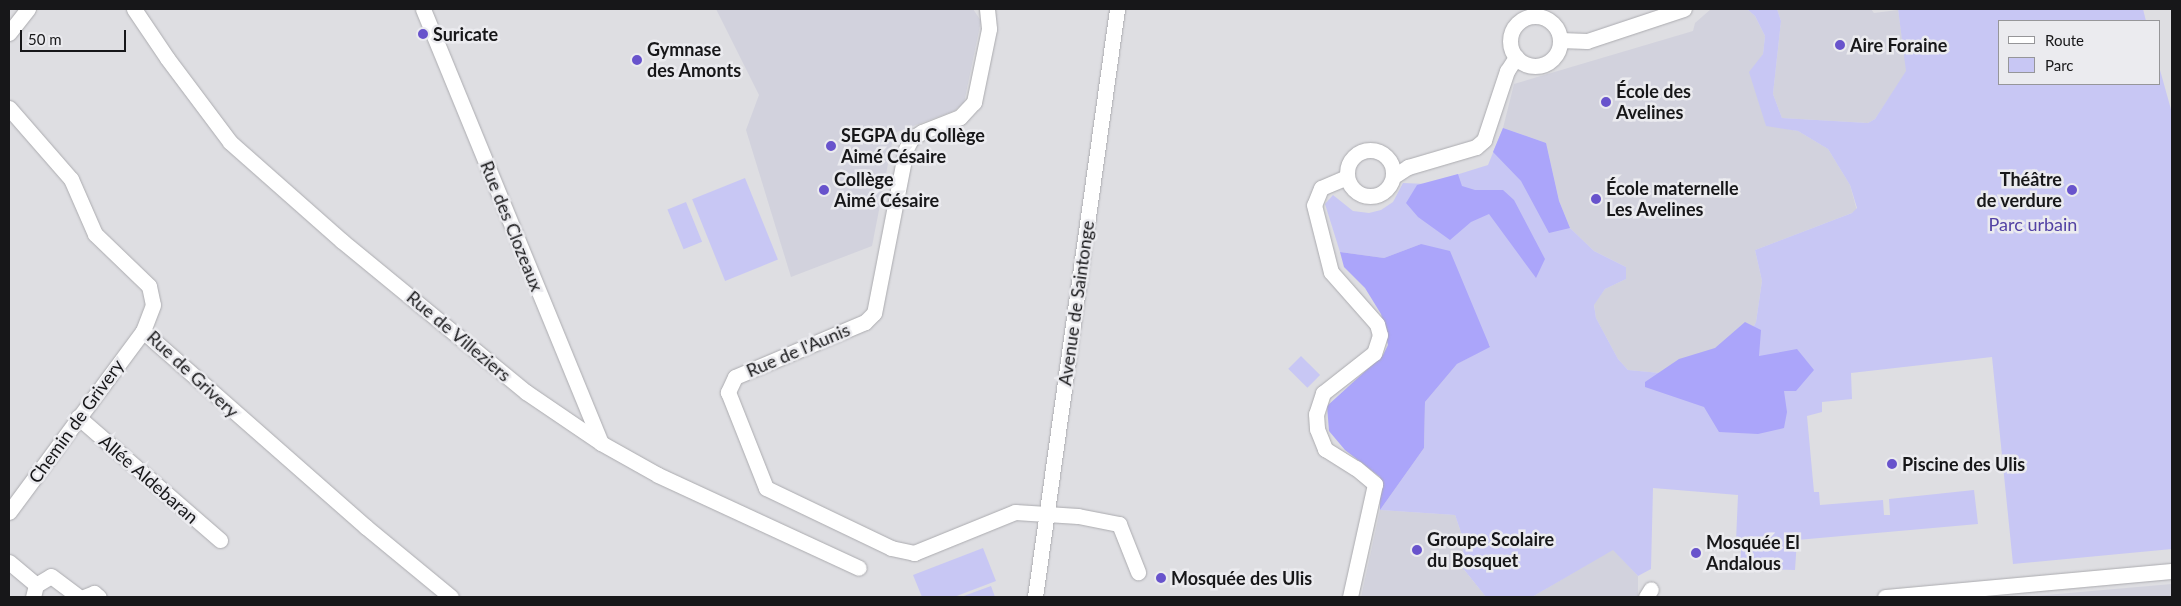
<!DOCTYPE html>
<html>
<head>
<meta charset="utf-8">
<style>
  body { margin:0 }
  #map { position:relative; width:2181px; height:606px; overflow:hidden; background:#dedee2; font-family:Lato,sans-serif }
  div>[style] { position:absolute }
  .built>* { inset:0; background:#d2d2dd }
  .green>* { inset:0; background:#c8c7f4; transform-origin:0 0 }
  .forest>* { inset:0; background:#aba5fa }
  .roads { filter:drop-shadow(0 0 1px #ababaf) drop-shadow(0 0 1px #ababaf) }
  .minor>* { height:15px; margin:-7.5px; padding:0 7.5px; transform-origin:7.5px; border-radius:7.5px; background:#fff }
  .minor>.ring { margin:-7.5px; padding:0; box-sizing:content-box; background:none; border:15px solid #fff; border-radius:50% }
  .dots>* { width:14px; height:14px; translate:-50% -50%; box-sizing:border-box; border:2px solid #ebebef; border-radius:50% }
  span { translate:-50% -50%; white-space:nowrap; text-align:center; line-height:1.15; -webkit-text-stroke:5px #ebebef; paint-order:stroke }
  .poi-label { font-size:18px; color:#171719; font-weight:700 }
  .left { translate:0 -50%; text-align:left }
  .right { translate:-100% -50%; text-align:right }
  .park-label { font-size:18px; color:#5342a4 }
  .street-label { font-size:18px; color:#171719 }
  .frame { position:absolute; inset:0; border:10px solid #171719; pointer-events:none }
  .legend { position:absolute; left:1998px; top:20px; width:162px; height:65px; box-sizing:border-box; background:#ebebef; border:1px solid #969699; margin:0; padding:6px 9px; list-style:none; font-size:15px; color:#171719 }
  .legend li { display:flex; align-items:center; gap:10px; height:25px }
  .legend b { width:25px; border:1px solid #969699 }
  .scale { position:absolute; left:20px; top:30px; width:106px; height:22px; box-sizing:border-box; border:2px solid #171719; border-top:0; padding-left:6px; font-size:15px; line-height:18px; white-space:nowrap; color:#171719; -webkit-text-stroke:4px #ebebef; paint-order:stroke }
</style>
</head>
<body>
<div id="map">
  <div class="built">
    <i style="clip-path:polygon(716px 9px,973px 9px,981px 21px,964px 103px,954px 111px,894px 133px,872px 246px,791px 277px,746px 130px,759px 95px)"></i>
    <i style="clip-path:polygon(1711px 9px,1747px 9px,1755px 16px,1765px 36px,1763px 54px,1757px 64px,1766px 125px,1798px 131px,1828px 149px,1850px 185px,1857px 211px,1755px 250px,1762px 281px,1756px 322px,1745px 342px,1682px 375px,1628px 370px,1618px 359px,1596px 318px,1594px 304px,1605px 289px,1626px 279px,1626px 267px,1594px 251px,1570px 228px,1559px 201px,1546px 143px,1503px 128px,1514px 84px,1693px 31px,1695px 23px)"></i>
    <i style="clip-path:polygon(1777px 9px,1871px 9px,1874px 13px,1898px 10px,1907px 71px,1875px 119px,1868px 123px,1782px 118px,1773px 94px,1781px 21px)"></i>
    <i style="clip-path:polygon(1380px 510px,1455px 515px,1464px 541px,1462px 567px,1486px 597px,1361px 597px)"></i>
    <i style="clip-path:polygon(1613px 549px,1638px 576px,1638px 597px,1532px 597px)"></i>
    <i style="clip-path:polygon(2172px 584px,2172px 597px,2024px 597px)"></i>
  </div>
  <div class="green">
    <i style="clip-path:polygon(1747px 9px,1777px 9px,1781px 21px,1773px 94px,1782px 118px,1868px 123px,1875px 119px,1906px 71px,1898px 9px,2143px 9px,2146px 21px,2000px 21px,2000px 84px,2160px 84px,2160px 70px,2172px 113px,2172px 549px,2013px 564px,1992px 357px,1851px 373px,1852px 399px,1822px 402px,1822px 412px,1807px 416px,1814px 492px,1819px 492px,1820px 505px,1883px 500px,1884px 515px,1890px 515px,1889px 499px,1974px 490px,1978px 524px,1797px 540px,1795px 570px,1739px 568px,1742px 542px,1736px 541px,1738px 495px,1653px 488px,1651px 569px,1638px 576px,1613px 550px,1532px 597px,1486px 597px,1462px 567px,1464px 541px,1455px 515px,1380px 510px,1424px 448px,1425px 402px,1457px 364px,1490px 346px,1421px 244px,1384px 258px,1340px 252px,1325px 204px,1333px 195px,1353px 211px,1369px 213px,1381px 210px,1393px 202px,1403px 183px,1427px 184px,1488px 165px,1503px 128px,1546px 143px,1559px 201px,1570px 228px,1594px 251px,1626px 267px,1626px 279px,1605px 289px,1594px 305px,1596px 318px,1618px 359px,1628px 370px,1682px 375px,1745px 342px,1756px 322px,1762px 281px,1755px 250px,1852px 213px,1857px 208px,1850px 185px,1828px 149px,1798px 131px,1766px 126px,1749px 72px,1763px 54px,1765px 36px,1755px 16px)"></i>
    <i style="left:745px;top:178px;width:88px;height:57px;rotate:68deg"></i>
    <i style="left:686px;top:202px;width:43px;height:20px;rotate:68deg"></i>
    <i style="left:1301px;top:356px;width:27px;height:18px;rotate:45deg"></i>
    <i style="clip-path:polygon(983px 548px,996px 581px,954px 597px,922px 597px,913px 575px)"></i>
    <i style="clip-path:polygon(991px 586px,995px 597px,961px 597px)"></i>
  </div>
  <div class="forest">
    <i style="clip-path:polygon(1503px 128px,1546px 143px,1559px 201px,1570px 228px,1549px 233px,1521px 181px,1493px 152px)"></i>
    <i style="clip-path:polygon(1458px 174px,1462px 186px,1475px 190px,1503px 190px,1514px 200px,1545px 259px,1536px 278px,1489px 214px,1471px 222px,1450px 240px,1418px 217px,1406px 203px,1417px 185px)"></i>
    <i style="clip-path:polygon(1421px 244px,1450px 251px,1490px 347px,1457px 364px,1425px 402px,1424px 448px,1380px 510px,1380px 477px,1345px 450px,1329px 431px,1327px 406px,1383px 355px,1388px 345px,1381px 314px,1365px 288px,1344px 267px,1340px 252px,1384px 258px)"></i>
    <i style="clip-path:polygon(1745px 322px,1761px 330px,1759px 356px,1797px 349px,1814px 370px,1796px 391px,1784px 391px,1787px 412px,1784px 428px,1758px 434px,1719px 432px,1704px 407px,1645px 387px,1645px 382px,1679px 359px,1715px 348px)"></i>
  </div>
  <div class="roads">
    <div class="minor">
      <i style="left:134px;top:9px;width:59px;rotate:56deg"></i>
      <i style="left:167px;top:58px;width:105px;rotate:53.1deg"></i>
      <i style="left:230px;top:142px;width:149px;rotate:41.5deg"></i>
      <i style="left:342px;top:241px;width:238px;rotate:39.4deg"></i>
      <i style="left:526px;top:392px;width:91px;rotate:34.2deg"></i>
      <i style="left:601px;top:443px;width:65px;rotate:29.3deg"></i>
      <i style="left:658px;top:475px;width:221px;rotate:24.8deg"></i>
      <i style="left:423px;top:9px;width:469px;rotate:67.7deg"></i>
      <i style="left:987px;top:9px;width:20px;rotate:84deg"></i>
      <i style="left:989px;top:29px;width:75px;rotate:101.6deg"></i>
      <i style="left:974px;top:102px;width:21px;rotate:133deg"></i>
      <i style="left:960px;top:117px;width:41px;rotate:158.5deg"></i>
      <i style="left:922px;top:132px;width:13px;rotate:148deg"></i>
      <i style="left:911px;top:139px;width:11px;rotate:117deg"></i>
      <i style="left:906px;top:149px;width:167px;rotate:101deg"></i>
      <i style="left:874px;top:313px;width:13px;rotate:135deg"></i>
      <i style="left:865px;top:322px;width:141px;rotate:157.1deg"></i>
      <i style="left:735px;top:377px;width:17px;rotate:115deg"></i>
      <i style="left:728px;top:392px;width:103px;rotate:68.4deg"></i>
      <i style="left:766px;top:488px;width:139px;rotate:25.6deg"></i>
      <i style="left:891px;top:548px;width:24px;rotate:12deg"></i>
      <i style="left:914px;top:553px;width:109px;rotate:-22.1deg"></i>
      <i style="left:1015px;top:512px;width:63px;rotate:3.6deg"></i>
      <i style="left:1078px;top:516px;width:42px;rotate:11deg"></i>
      <i style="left:1119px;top:524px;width:52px;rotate:68.4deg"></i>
      <i class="ring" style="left:1510px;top:16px;width:35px;height:35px"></i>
      <i style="left:9px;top:33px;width:31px;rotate:-52deg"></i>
      <i style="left:1560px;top:40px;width:27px;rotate:2deg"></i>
      <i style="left:1587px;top:41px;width:102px;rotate:-18.3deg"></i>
      <i style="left:9px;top:108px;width:94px;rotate:48.9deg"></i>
      <i style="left:71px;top:179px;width:60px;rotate:66.4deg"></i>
      <i style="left:95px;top:234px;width:75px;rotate:43.9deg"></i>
      <i style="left:149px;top:286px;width:19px;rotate:78deg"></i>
      <i style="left:153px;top:305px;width:28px;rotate:111deg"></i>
      <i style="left:143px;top:331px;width:225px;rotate:126.5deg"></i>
      <i class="ring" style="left:1347px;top:150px;width:31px;height:31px"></i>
      <i style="left:1394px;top:176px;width:17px;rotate:-33deg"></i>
      <i style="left:1408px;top:167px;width:71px;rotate:-16.4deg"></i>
      <i style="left:1476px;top:147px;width:11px;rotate:-41deg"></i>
      <i style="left:1484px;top:140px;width:73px;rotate:-71.6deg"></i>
      <i style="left:1507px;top:71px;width:17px;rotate:-57deg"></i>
      <i style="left:1347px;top:177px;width:28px;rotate:157deg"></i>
      <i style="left:1321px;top:188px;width:18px;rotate:112deg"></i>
      <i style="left:1314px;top:205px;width:69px;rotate:75.8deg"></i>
      <i style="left:1331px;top:272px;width:69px;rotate:48.5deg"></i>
      <i style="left:1377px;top:324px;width:11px;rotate:75deg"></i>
      <i style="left:1380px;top:335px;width:19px;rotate:108deg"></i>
      <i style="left:1374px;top:353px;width:65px;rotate:141.9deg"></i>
      <i style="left:1323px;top:393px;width:22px;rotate:108deg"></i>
      <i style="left:1316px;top:414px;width:15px;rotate:86deg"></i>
      <i style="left:1317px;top:429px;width:22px;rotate:68deg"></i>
      <i style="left:1325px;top:449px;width:36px;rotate:32deg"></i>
      <i style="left:1356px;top:468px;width:25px;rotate:40deg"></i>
      <i style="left:1375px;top:484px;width:116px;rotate:102.5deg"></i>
      <i style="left:143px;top:331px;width:297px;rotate:41.3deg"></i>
      <i style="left:366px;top:527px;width:110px;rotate:39.5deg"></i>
      <i style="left:78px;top:417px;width:188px;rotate:40.9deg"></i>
      <i style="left:9px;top:562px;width:35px;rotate:40deg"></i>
      <i style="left:33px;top:597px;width:12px;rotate:-76deg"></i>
      <i style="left:36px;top:585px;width:17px;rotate:-31deg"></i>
      <i style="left:51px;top:576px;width:35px;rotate:37deg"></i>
      <i style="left:84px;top:597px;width:11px;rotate:-22deg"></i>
      <i style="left:94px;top:593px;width:6px;rotate:39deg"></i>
      <i style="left:1035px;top:597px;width:594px;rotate:-82.06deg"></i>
      <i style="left:1646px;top:597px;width:9px;rotate:-58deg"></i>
      <i style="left:1885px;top:597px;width:288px;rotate:-5.2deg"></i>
    </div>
  </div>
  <div class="dots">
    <i style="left:423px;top:34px;background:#6853cc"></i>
    <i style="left:1840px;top:45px;background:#6853cc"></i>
    <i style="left:637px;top:60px;background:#6853cc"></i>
    <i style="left:1606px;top:102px;background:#6853cc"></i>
    <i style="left:831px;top:146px;background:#6853cc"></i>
    <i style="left:824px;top:190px;background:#6853cc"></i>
    <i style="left:2072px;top:190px;background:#6853cc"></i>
    <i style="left:1596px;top:199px;background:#6853cc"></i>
    <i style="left:1892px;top:464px;background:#6853cc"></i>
    <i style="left:1417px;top:550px;background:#6853cc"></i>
    <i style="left:1696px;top:553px;background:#6853cc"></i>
    <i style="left:1161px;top:578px;background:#6853cc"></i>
  </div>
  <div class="poi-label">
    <span class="left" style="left:433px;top:34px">Suricate</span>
    <span class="left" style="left:1850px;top:45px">Aire Foraine</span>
    <span class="left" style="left:647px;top:60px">Gymnase<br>des Amonts</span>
    <span class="left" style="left:1616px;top:102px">École des<br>Avelines</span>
    <span class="left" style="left:841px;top:146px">SEGPA du Collège<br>Aimé Césaire</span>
    <span class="left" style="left:834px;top:190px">Collège<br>Aimé Césaire</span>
    <span class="right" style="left:2062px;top:190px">Théâtre<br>de verdure</span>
    <span class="left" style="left:1606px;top:199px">École maternelle<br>Les Avelines</span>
    <span class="left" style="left:1902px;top:464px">Piscine des Ulis</span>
    <span class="left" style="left:1427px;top:550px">Groupe Scolaire<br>du Bosquet</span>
    <span class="left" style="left:1706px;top:553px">Mosquée El<br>Andalous</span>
    <span class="left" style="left:1171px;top:578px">Mosquée des Ulis</span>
  </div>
  <div class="park-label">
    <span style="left:2033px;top:224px">Parc urbain</span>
  </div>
  <div class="street-label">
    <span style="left:512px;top:226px;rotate:68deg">Rue des Clozeaux</span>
    <span style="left:1076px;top:303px;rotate:-82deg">Avenue de Saintonge</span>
    <span style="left:459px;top:336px;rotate:40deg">Rue de Villeziers</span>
    <span style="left:798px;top:350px;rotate:-23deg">Rue de l'Aunis</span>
    <span style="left:193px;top:374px;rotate:43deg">Rue de Grivery</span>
    <span style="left:76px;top:421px;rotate:-54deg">Chemin de Grivery</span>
    <span style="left:149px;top:479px;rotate:41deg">Allée Aldebaran</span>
  </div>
  <div class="frame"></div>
  <ul class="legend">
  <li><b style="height:6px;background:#fff"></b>Route</li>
  <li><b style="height:14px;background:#c8c7f4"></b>Parc</li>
  </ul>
  <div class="scale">50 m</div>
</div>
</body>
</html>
